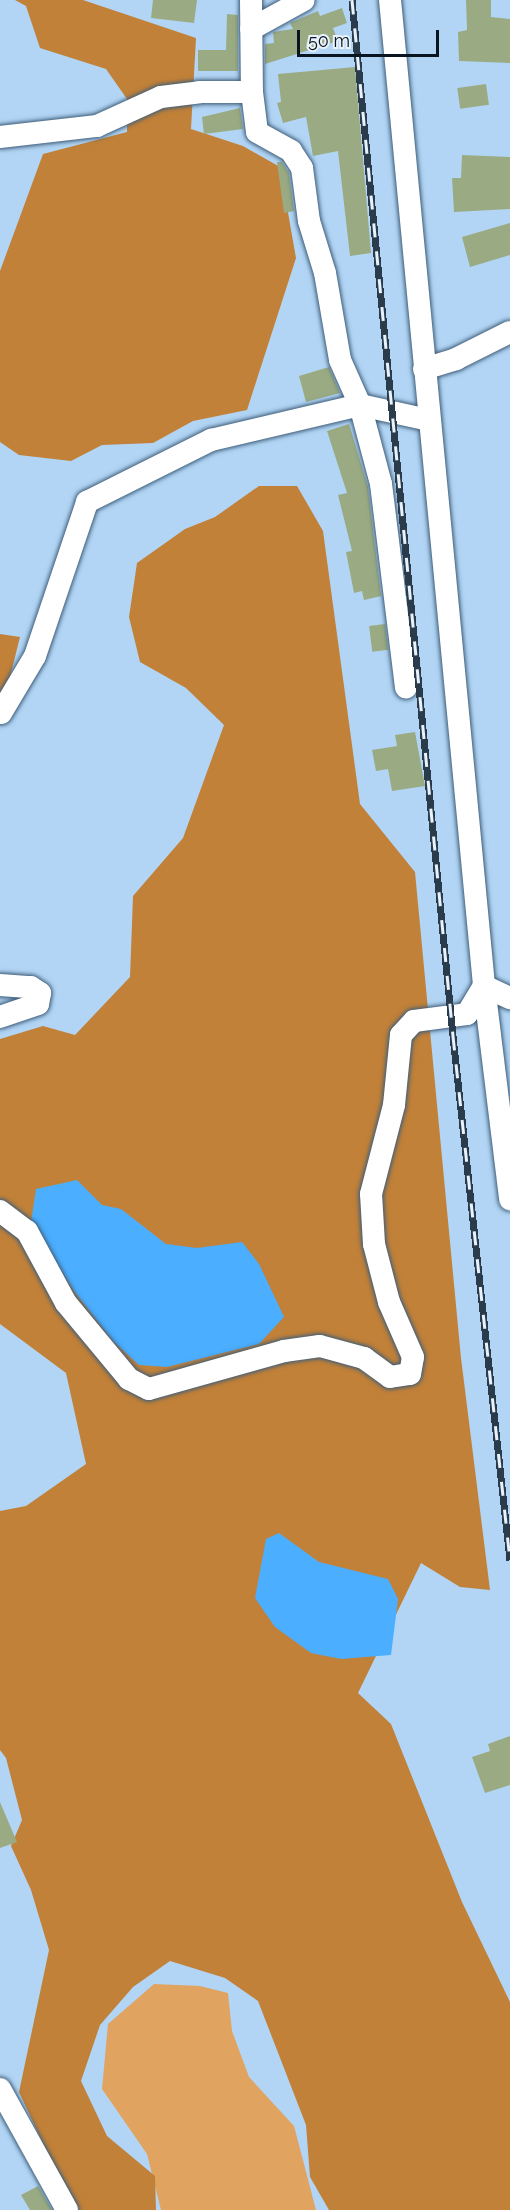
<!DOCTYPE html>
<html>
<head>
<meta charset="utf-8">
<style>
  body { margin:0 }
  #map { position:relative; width:510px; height:2210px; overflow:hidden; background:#b2d5f5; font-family:Raleway,sans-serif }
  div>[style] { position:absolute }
  .green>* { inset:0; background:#e1a360 }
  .forest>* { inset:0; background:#c28138 }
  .water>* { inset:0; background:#4baeff }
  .building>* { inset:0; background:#9aab83; transform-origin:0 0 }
  .roads { filter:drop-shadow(0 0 2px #3e5d79) drop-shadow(0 0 2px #3e5d79) }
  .minor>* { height:22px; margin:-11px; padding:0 11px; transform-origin:11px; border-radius:11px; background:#fff }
  .rail>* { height:7px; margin-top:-3.5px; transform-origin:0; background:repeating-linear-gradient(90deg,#e8f2fc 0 14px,#2a3b4b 0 28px); box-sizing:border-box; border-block:2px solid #2a3b4b }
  span { translate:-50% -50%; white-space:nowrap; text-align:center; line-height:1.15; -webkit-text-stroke:4.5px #e8f2fc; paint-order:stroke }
  .scale { position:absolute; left:297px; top:30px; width:142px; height:27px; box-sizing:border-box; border:3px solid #091521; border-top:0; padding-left:8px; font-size:18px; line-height:21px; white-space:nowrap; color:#091521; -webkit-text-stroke:4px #e8f2fc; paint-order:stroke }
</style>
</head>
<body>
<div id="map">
  <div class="green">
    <i style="clip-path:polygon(154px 1984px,200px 1986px,228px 1993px,232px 2031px,249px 2077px,294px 2126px,316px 2210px,161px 2210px,147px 2154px,102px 2089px,108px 2024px)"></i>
  </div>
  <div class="forest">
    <i style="clip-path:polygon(15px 0,83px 0,196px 38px,191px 129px,243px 146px,280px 167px,296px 258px,247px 410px,193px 421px,153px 443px,102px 445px,71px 461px,19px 455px,0 442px,0 271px,43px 154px,127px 132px,127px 99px,106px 69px,40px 48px,26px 6px)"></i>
    <i style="clip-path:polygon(259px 486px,297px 486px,323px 531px,360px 804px,415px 872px,461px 1358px,490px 1590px,460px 1587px,421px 1563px,358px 1693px,391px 1724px,462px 1902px,510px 2002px,510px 2210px,329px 2210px,310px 2177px,306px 2125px,258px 2001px,225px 1978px,170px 1961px,133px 1987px,100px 2025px,81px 2081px,107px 2136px,155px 2176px,156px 2210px,74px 2210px,19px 2092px,49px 1950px,31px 1890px,11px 1846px,22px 1820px,6px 1758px,0 1750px,0 1511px,26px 1506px,86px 1464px,66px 1373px,0 1324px,0 1039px,43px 1026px,75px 1035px,130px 977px,133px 896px,183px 838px,224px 725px,186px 688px,140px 662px,129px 617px,137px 563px,185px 529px,215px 517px)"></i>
    <i style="clip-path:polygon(0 634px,20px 637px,10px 677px,0 695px)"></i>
  </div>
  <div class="water">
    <i style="clip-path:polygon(77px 1180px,102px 1205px,121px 1209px,166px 1244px,197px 1248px,242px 1242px,259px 1264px,284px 1317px,259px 1344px,167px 1367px,139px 1365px,113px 1341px,74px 1291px,31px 1222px,36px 1189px)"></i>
    <i style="clip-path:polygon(279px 1533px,319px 1562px,388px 1579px,398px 1599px,391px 1655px,341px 1659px,311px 1653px,275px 1627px,255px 1598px,266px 1539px)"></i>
  </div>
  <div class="building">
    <i style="clip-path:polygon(153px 0,197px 0,194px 23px,151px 18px)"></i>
    <i style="clip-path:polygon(466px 0,491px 0,491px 17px,510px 19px,510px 63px,459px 61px,458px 32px,467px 30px)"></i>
    <i style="clip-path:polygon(342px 8px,347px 23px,333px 28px,338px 41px,265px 64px,265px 44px,274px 43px,273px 32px,293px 29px,290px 23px,318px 11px,320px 16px)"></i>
    <i style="clip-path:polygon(227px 14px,238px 15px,238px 71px,198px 71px,198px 50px,226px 50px)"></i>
    <i style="clip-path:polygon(355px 67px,371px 253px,350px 256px,338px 151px,313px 156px,306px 117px,283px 123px,277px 103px,281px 102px,278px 74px)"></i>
    <i style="left:486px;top:84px;width:21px;height:29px;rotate:82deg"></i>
    <i style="clip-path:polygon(240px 108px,243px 129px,204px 134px,202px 117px)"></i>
    <i style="clip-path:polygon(462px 155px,510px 157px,510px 209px,454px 212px,452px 178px,461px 178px)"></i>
    <i style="clip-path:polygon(277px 162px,282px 162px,289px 173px,294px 211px,284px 213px)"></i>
    <i style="clip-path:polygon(510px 223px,510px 255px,470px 267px,462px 237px)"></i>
    <i style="clip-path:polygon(329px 367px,340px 393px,306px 402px,299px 376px)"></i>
    <i style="clip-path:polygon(349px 424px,368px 487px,381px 596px,364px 600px,362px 591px,354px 593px,346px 552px,352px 551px,338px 495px,347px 493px,327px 431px)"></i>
    <i style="left:385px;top:624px;width:26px;height:16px;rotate:83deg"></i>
    <i style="clip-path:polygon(415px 732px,425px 786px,392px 791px,388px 769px,376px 771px,372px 750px,397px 746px,395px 735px)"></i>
    <i style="clip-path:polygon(510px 1736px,510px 1785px,485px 1793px,472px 1757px,490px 1751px,488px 1744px)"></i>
    <i style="clip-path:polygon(0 1802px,17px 1842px,0 1848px)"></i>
    <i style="clip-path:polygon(38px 2186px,52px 2210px,30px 2210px,21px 2195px)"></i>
  </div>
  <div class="roads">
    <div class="minor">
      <i style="left:251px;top:0;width:92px;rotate:89.4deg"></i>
      <i style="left:252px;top:92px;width:40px;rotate:82.9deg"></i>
      <i style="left:257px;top:132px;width:39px;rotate:29deg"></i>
      <i style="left:291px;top:151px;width:20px;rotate:57deg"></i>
      <i style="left:302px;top:168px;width:53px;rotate:82.5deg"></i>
      <i style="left:309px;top:221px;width:54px;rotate:72.9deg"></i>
      <i style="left:325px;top:273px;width:88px;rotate:80.2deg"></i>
      <i style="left:340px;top:360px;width:49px;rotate:66deg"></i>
      <i style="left:360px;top:405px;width:82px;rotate:75.1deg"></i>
      <i style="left:381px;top:484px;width:205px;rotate:83deg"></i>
      <i style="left:390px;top:0;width:990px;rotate:84.55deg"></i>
      <i style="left:484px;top:986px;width:215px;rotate:83deg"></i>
      <i style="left:251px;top:29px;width:60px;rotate:-28.7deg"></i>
      <i style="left:0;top:137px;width:98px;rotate:-6.5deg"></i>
      <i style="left:97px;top:126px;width:70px;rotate:-24.4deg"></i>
      <i style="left:161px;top:97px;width:39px;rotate:-7deg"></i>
      <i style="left:200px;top:92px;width:52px"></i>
      <i style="left:424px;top:369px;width:34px;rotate:-17deg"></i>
      <i style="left:456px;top:359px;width:60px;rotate:-26.6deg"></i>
      <i style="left:1px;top:713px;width:66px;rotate:-59.2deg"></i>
      <i style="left:35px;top:656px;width:163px;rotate:-71.3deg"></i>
      <i style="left:87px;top:502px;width:139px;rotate:-26.6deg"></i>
      <i style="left:211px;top:440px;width:153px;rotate:-13.2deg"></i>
      <i style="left:360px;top:405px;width:71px;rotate:12.3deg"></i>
      <i style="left:0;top:985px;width:31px;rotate:4deg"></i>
      <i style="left:31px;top:987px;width:11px;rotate:34deg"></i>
      <i style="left:40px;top:993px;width:11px;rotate:100deg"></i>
      <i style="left:38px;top:1004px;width:40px;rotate:161.1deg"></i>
      <i style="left:0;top:1211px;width:34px;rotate:37deg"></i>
      <i style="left:27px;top:1231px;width:82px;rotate:61.6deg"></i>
      <i style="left:66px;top:1303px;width:99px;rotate:50.3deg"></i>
      <i style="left:129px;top:1379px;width:22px;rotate:27deg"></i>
      <i style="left:149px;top:1389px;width:140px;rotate:-15.7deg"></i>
      <i style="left:284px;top:1351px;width:36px;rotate:-8deg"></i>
      <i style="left:320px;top:1346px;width:46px;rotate:15.3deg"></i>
      <i style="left:364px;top:1358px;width:32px;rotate:36deg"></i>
      <i style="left:390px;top:1377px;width:20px;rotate:-9deg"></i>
      <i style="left:410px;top:1374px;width:17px;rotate:-80deg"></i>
      <i style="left:413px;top:1357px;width:60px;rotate:-113.6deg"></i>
      <i style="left:389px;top:1302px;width:60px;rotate:-104.5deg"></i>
      <i style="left:374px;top:1244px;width:50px;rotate:-93.4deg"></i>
      <i style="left:371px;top:1194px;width:92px;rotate:-75.5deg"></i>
      <i style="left:394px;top:1105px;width:70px;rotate:-84.3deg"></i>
      <i style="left:401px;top:1035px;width:19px;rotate:-47deg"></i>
      <i style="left:414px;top:1021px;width:53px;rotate:-7.5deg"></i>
      <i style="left:467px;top:1014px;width:33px;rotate:-59deg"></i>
      <i style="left:484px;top:986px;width:29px;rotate:25deg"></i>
      <i style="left:0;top:2089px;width:138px;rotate:61deg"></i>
    </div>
  </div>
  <div class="rail">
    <i style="left:352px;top:0;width:1041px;rotate:84.43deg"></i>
    <i style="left:453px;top:1036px;width:527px;rotate:83.79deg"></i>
  </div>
  <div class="scale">50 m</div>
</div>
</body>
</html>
